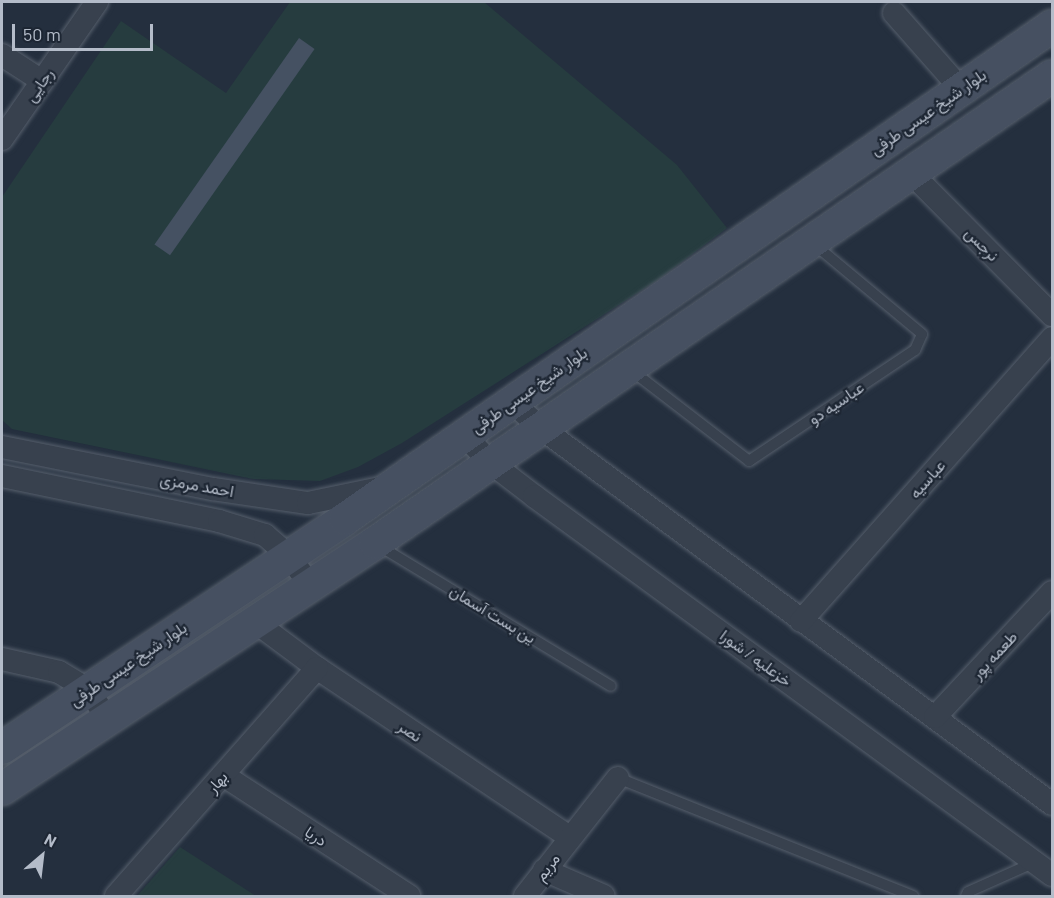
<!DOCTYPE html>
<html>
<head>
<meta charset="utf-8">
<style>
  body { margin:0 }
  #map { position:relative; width:1054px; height:898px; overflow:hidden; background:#242f3e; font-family:Barlow,Vazirmatn,sans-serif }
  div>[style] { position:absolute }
  .green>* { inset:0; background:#263c3f }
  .building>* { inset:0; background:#455162; transform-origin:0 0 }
  .roads { filter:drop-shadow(0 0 2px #565f6c) drop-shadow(0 0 2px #565f6c) }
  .service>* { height:10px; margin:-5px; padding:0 5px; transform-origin:5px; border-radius:5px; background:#38414e }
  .minor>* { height:22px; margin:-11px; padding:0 11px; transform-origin:11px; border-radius:11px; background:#38414e }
  .secondary>* { height:32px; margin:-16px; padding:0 16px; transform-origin:16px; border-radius:16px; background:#465061 }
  span { translate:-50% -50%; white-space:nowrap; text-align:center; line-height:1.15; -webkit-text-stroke:4.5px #1d2633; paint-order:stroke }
  .street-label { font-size:16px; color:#b4bcc9 }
  .frame { position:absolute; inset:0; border:3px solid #b4bcc9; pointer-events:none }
  .north { position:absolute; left:12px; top:826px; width:60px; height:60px; -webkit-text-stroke:4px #1d2633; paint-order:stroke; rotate:28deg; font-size:16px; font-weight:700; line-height:24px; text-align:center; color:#b4bcc9 }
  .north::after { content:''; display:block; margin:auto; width:21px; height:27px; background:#b4bcc9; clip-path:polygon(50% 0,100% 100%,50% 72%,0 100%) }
  .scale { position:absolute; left:12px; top:24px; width:141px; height:27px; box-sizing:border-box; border:3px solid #b4bcc9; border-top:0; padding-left:8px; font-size:18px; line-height:21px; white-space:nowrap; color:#b4bcc9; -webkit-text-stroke:4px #1d2633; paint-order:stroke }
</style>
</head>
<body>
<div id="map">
  <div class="green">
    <i style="clip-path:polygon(290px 2px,484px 2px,677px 165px,727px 228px,658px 280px,402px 443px,358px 467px,320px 481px,253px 479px,12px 429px,2px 420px,2px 197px,121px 21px,226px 93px)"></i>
    <i style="clip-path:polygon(180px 847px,256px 896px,137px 896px)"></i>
  </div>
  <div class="building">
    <i style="left:299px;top:38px;width:19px;height:252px;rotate:35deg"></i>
  </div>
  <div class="roads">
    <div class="service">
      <i style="left:631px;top:370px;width:149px;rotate:37.6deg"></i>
      <i style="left:749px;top:461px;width:200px;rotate:-33.8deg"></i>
      <i style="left:915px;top:350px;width:17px;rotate:-66deg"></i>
      <i style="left:922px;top:334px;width:139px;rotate:-140.2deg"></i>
      <i style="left:378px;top:545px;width:272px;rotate:31.2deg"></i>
      <i style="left:618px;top:778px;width:318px;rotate:21.8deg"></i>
      <i style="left:966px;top:896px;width:4px;rotate:-63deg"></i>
      <i style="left:968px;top:892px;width:73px;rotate:-24.1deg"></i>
    </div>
    <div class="minor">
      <i style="left:894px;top:13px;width:101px;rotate:48.6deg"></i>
      <i style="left:2px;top:55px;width:48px;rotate:33deg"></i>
      <i style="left:2px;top:139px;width:167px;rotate:-55.3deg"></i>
      <i style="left:911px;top:173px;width:200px;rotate:45.2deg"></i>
      <i style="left:512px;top:402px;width:39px;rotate:42deg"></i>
      <i style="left:541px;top:428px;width:634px;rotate:36.35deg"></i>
      <i style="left:464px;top:435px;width:39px;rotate:46deg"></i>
      <i style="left:491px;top:463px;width:54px;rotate:37.5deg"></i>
      <i style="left:534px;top:496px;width:642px;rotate:36.19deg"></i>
      <i style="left:2px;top:447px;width:215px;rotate:11.3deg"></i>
      <i style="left:213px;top:489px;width:96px;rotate:8.4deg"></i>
      <i style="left:308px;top:503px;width:79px;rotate:-11.7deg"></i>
      <i style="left:2px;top:476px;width:222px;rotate:11.7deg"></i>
      <i style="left:219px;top:521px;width:48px;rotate:16.9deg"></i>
      <i style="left:265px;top:535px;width:32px;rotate:41deg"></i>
      <i style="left:289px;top:556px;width:36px;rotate:54deg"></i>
      <i style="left:254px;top:621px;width:79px;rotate:36.7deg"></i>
      <i style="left:317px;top:668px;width:303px;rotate:33.8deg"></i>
      <i style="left:801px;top:621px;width:378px;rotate:-48.4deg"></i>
      <i style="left:2px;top:659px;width:58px;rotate:12.8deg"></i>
      <i style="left:59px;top:672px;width:35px;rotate:31deg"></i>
      <i style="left:89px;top:690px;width:34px;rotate:58deg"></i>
      <i style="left:935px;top:717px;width:171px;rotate:-46.9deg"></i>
      <i style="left:223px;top:775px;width:222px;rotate:33deg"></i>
      <i style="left:544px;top:870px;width:65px;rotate:23.4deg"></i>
      <i style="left:116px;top:896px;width:304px;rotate:-48.6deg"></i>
      <i style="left:525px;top:896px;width:150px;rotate:-51.8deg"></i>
    </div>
    <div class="secondary">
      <i style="left:2px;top:748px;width:412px;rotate:-33.7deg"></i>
      <i style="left:345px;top:519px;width:862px;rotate:-34.89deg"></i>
      <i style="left:2px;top:789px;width:447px;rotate:-33.4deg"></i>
      <i style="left:375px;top:543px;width:822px;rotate:-34.6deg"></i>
    </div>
  </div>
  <div class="street-label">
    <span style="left:39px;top:85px;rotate:-55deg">رجایی</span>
    <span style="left:928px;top:112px;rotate:-35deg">بلوار شیخ عیسی طرفی</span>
    <span style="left:982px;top:244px;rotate:45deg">نرجس</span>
    <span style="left:529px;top:390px;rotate:-35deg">بلوار شیخ عیسی طرفی</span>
    <span style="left:836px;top:403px;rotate:-34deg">عباسیه دو</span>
    <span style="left:927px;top:479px;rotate:-48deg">عباسیه</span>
    <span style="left:197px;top:485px;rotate:10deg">احمد مرمزی</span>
    <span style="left:493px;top:614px;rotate:31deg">ین بست آسمان</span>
    <span style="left:994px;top:655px;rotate:-47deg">طعمه پور</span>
    <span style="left:756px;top:658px;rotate:36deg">خزعلیه / شورا</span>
    <span style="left:128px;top:664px;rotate:-34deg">بلوار شیخ عیسی طرفی</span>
    <span style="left:410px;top:731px;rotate:34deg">نصر</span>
    <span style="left:217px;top:782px;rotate:-49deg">بهار</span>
    <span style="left:316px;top:836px;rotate:33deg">دریا</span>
    <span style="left:547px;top:867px;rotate:-53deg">مریم</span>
  </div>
  <div class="frame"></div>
  <div class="north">N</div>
  <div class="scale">50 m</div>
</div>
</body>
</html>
